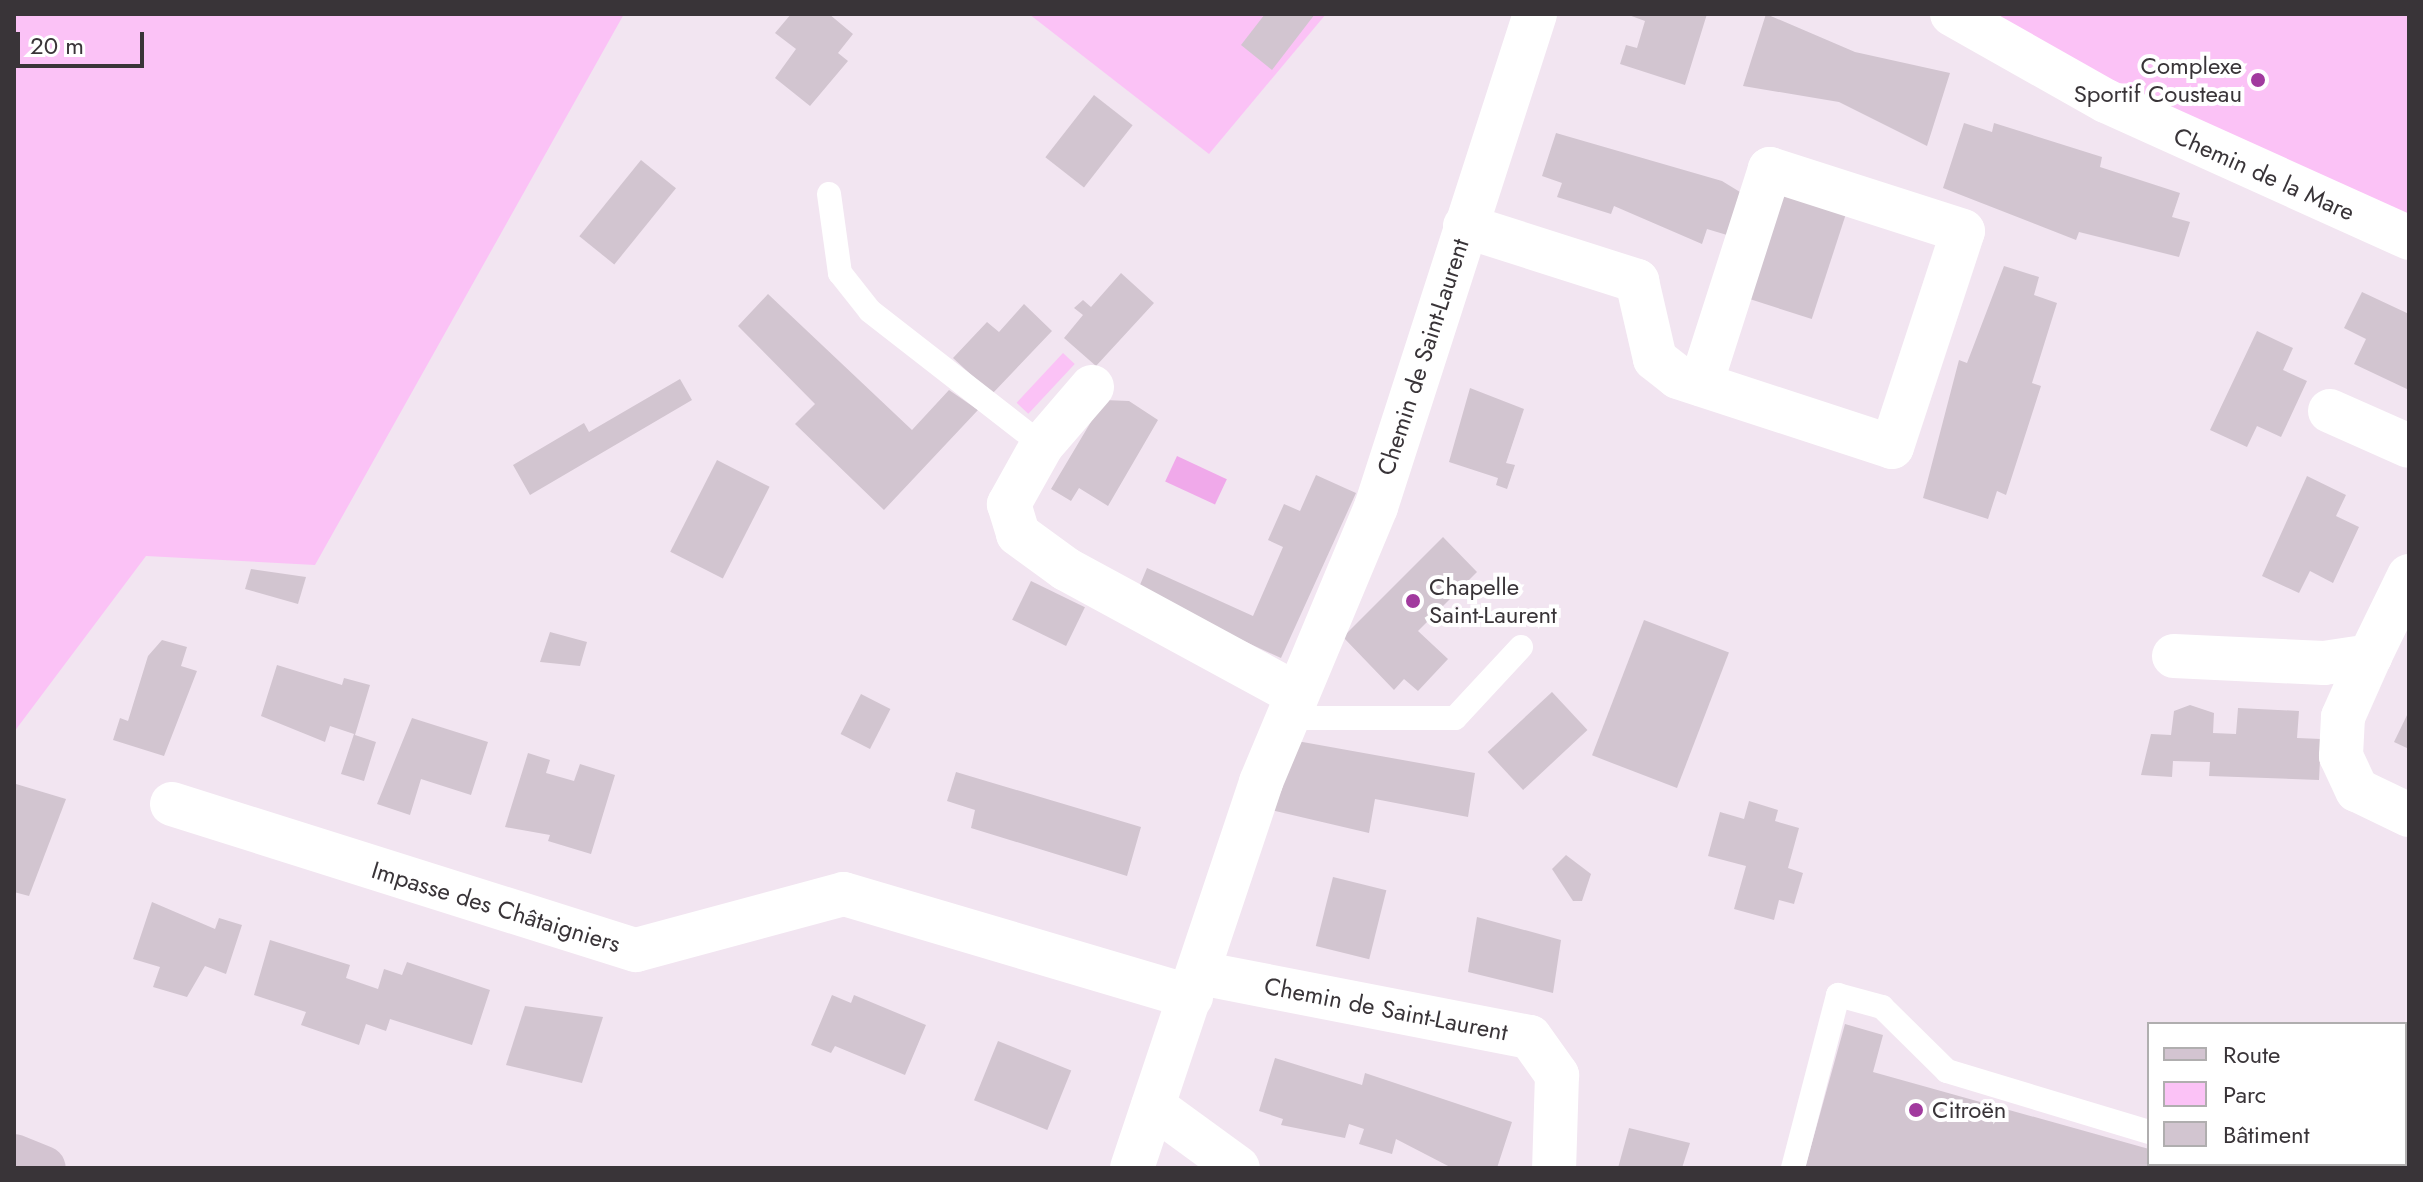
<!DOCTYPE html>
<html>
<head>
<meta charset="utf-8">
<style>
  body { margin:0 }
  #map { position:relative; width:2423px; height:1182px; overflow:hidden; background:#f2e5f1; font-family:Jost,sans-serif }
  div>[style] { position:absolute }
  .green>* { inset:0; background:#fbc2f6; transform-origin:0 0 }
  .water>* { inset:0; background:#f0a9ea; transform-origin:0 0 }
  .building>* { inset:0; background:#d2c5d0; transform-origin:0 0 }
  .lane>* { height:24px; margin:-12px; padding:0 12px; transform-origin:12px; border-radius:12px; background:#fff }
  .street>* { height:44px; margin:-22px; padding:0 22px; transform-origin:22px; border-radius:22px; background:#fff }
  .secondary>* { height:44px; margin:-22px; padding:0 22px; transform-origin:22px; border-radius:22px; background:#d3c4d1 }
  .dots>* { width:22px; height:22px; translate:-50% -50%; box-sizing:border-box; border:4px solid #fff; border-radius:50% }
  span { translate:-50% -50%; white-space:nowrap; text-align:center; line-height:1.15; -webkit-text-stroke:8px #fff; paint-order:stroke }
  .poi-label { font-size:24px; color:#393438 }
  .right { translate:-100% -50%; text-align:right }
  .left { translate:0 -50%; text-align:left }
  .street-label { font-size:24px; color:#393438 }
  .frame { position:absolute; inset:0; border:16px solid #393438; pointer-events:none }
  .legend { position:absolute; left:2147px; top:1022px; width:260px; height:144px; box-sizing:border-box; background:#fff; border:2px solid #b0aeaf; margin:0; padding:10px 14px; list-style:none; font-size:24px; color:#393438 }
  .legend li { display:flex; align-items:center; gap:16px; height:40px }
  .legend b { width:40px; border:2px solid #b0aeaf }
  .scale { position:absolute; left:16px; top:32px; width:128px; height:36px; box-sizing:border-box; border:4px solid #393438; border-top:0; padding-left:10px; font-size:24px; line-height:28px; white-space:nowrap; color:#393438; -webkit-text-stroke:6px #fff; paint-order:stroke }
</style>
</head>
<body>
<div id="map">
  <div class="green">
    <i style="clip-path:polygon(14px 14px,624px 14px,315px 565px,146px 556px,14px 732px)"></i>
    <i style="clip-path:polygon(1029px 14px,1326px 14px,1209px 154px)"></i>
    <i style="clip-path:polygon(1983px 14px,2409px 14px,2409px 214px,2231px 147px)"></i>
    <i style="left:1063px;top:353px;width:16px;height:68px;rotate:43deg"></i>
  </div>
  <div class="water">
    <i style="left:1177px;top:456px;width:55px;height:28px;rotate:25deg"></i>
  </div>
  <div class="building">
    <i style="clip-path:polygon(791px 14px,829px 14px,853px 34px,838px 53px,848px 61px,810px 106px,775px 78px,796px 49px,775px 33px)"></i>
    <i style="clip-path:polygon(1265px 14px,1315px 14px,1272px 70px,1241px 45px)"></i>
    <i style="clip-path:polygon(1626px 14px,1707px 14px,1685px 85px,1620px 64px,1626px 45px,1637px 48px,1645px 21px)"></i>
    <i style="clip-path:polygon(1766px 14px,1855px 52px,1950px 73px,1927px 146px,1839px 102px,1743px 86px)"></i>
    <i style="left:1094px;top:95px;width:49px;height:79px;rotate:38deg"></i>
    <i style="clip-path:polygon(1964px 123px,1992px 132px,1994px 123px,2102px 157px,2100px 167px,2180px 193px,2172px 217px,2190px 222px,2179px 257px,2079px 232px,2076px 240px,1943px 188px)"></i>
    <i style="clip-path:polygon(1556px 133px,1722px 181px,1740px 192px,1727px 235px,1707px 229px,1702px 244px,1614px 206px,1611px 214px,1557px 197px,1562px 183px,1542px 176px)"></i>
    <i style="left:641px;top:160px;width:45px;height:98px;rotate:39deg"></i>
    <i style="left:1781px;top:184px;width:71px;height:119px;rotate:18deg"></i>
    <i style="clip-path:polygon(2004px 266px,2039px 277px,2034px 295px,2057px 303px,2032px 383px,2041px 386px,2006px 495px,1997px 491px,1988px 519px,1923px 498px,1959px 360px,1967px 363px)"></i>
    <i style="clip-path:polygon(1121px 273px,1154px 303px,1096px 366px,1064px 338px,1083px 315px,1074px 308px,1083px 300px,1091px 307px)"></i>
    <i style="clip-path:polygon(2362px 292px,2409px 314px,2409px 390px,2354px 364px,2366px 339px,2344px 328px)"></i>
    <i style="clip-path:polygon(768px 294px,912px 430px,949px 390px,978px 410px,884px 510px,795px 424px,815px 404px,738px 326px)"></i>
    <i style="clip-path:polygon(1024px 304px,1052px 331px,992px 394px,953px 358px,987px 322px,999px 332px)"></i>
    <i style="clip-path:polygon(2257px 331px,2293px 348px,2283px 370px,2307px 381px,2281px 437px,2257px 426px,2247px 447px,2210px 430px)"></i>
    <i style="clip-path:polygon(680px 379px,692px 400px,530px 495px,513px 465px,584px 423px,589px 432px)"></i>
    <i style="clip-path:polygon(1470px 388px,1524px 409px,1506px 463px,1515px 465px,1507px 489px,1496px 485px,1498px 478px,1449px 462px)"></i>
    <i style="clip-path:polygon(1104px 400px,1129px 401px,1158px 420px,1108px 506px,1079px 488px,1071px 501px,1051px 489px)"></i>
    <i style="left:717px;top:460px;width:59px;height:103px;rotate:27deg"></i>
    <i style="clip-path:polygon(1316px 475px,1356px 493px,1281px 658px,1137px 592px,1147px 568px,1253px 616px,1283px 547px,1268px 540px,1284px 504px,1300px 511px)"></i>
    <i style="clip-path:polygon(2307px 476px,2346px 495px,2336px 516px,2359px 527px,2333px 583px,2310px 571px,2299px 593px,2262px 576px)"></i>
    <i style="clip-path:polygon(1443px 537px,1477px 572px,1418px 631px,1448px 659px,1418px 691px,1404px 679px,1394px 690px,1343px 637px)"></i>
    <i style="clip-path:polygon(251px 569px,306px 577px,298px 604px,245px 589px)"></i>
    <i style="left:1031px;top:581px;width:60px;height:43px;rotate:26deg"></i>
    <i style="left:1644px;top:620px;width:91px;height:145px;rotate:21deg"></i>
    <i style="clip-path:polygon(550px 632px,587px 642px,580px 666px,540px 662px)"></i>
    <i style="clip-path:polygon(162px 640px,187px 647px,181px 666px,197px 671px,164px 756px,113px 740px,120px 718px,128px 721px,148px 656px)"></i>
    <i style="clip-path:polygon(277px 665px,342px 685px,344px 678px,370px 685px,355px 735px,376px 742px,364px 781px,341px 774px,354px 734px,330px 726px,325px 742px,261px 716px)"></i>
    <i style="left:1552px;top:692px;width:52px;height:88px;rotate:47deg"></i>
    <i style="left:861px;top:694px;width:33px;height:45px;rotate:27deg"></i>
    <i style="clip-path:polygon(2190px 705px,2214px 713px,2213px 733px,2236px 734px,2238px 708px,2299px 711px,2297px 738px,2321px 739px,2319px 780px,2209px 776px,2210px 762px,2173px 761px,2172px 777px,2141px 775px,2151px 734px,2171px 735px,2174px 711px)"></i>
    <i style="clip-path:polygon(2409px 711px,2409px 749px,2394px 742px)"></i>
    <i style="clip-path:polygon(412px 718px,488px 742px,471px 795px,421px 779px,410px 815px,377px 804px)"></i>
    <i style="clip-path:polygon(1297px 741px,1475px 773px,1468px 817px,1375px 799px,1369px 833px,1271px 810px)"></i>
    <i style="clip-path:polygon(528px 753px,550px 760px,546px 773px,574px 781px,580px 764px,615px 775px,591px 854px,548px 841px,550px 835px,505px 827px)"></i>
    <i style="clip-path:polygon(956px 772px,1141px 827px,1127px 876px,971px 828px,975px 810px,947px 801px)"></i>
    <i style="clip-path:polygon(16px 784px,66px 799px,29px 896px,14px 892px)"></i>
    <i style="clip-path:polygon(1749px 801px,1778px 810px,1775px 821px,1799px 828px,1788px 868px,1803px 873px,1794px 904px,1779px 900px,1774px 920px,1734px 909px,1746px 866px,1708px 856px,1720px 812px,1744px 819px)"></i>
    <i style="clip-path:polygon(1566px 855px,1591px 874px,1582px 901px,1573px 901px,1552px 869px)"></i>
    <i style="left:1333px;top:877px;width:55px;height:71px;rotate:14deg"></i>
    <i style="clip-path:polygon(152px 902px,215px 929px,219px 918px,242px 925px,226px 974px,205px 966px,187px 997px,153px 987px,160px 967px,133px 959px)"></i>
    <i style="clip-path:polygon(1477px 917px,1561px 940px,1553px 993px,1468px 972px)"></i>
    <i style="clip-path:polygon(270px 940px,350px 965px,346px 978px,378px 989px,384px 969px,402px 975px,407px 962px,490px 990px,472px 1045px,390px 1019px,386px 1031px,366px 1024px,359px 1045px,301px 1025px,306px 1012px,254px 995px)"></i>
    <i style="clip-path:polygon(832px 995px,851px 1003px,854px 995px,926px 1025px,905px 1075px,835px 1046px,831px 1053px,811px 1045px)"></i>
    <i style="clip-path:polygon(525px 1006px,603px 1017px,582px 1083px,506px 1065px)"></i>
    <i style="clip-path:polygon(1845px 1024px,1883px 1035px,1873px 1072px,2149px 1149px,2149px 1164px,2213px 1168px,1805px 1168px)"></i>
    <i style="left:998px;top:1041px;width:79px;height:64px;rotate:22deg"></i>
    <i style="clip-path:polygon(1275px 1058px,1362px 1085px,1365px 1073px,1512px 1122px,1497px 1168px,1452px 1168px,1396px 1139px,1392px 1154px,1359px 1144px,1364px 1129px,1349px 1124px,1345px 1138px,1281px 1125px,1283px 1119px,1259px 1111px)"></i>
    <i style="clip-path:polygon(1629px 1128px,1690px 1143px,1682px 1168px,1618px 1168px)"></i>
  </div>
  <div class="lane">
    <i style="left:829px;top:194px;width:80px;rotate:82.1deg"></i>
    <i style="left:840px;top:273px;width:48px;rotate:51.7deg"></i>
    <i style="left:870px;top:311px;width:218px;rotate:37.9deg"></i>
    <i style="left:1287px;top:718px;width:168px"></i>
    <i style="left:1455px;top:718px;width:97px;rotate:-47.1deg"></i>
    <i style="left:2256px;top:1164px;width:15px;rotate:16deg"></i>
    <i style="left:1793px;top:1168px;width:179px;rotate:-75.4deg"></i>
    <i style="left:1838px;top:995px;width:46px;rotate:15.3deg"></i>
    <i style="left:1882px;top:1007px;width:91px;rotate:44.6deg"></i>
    <i style="left:1947px;top:1071px;width:211px;rotate:16.8deg"></i>
  </div>
  <div class="street">
    <i style="left:1952px;top:14px;width:177px;rotate:29.5deg"></i>
    <i style="left:2106px;top:101px;width:333px;rotate:24.3deg"></i>
    <i style="left:1465px;top:226px;width:181px;rotate:17.7deg"></i>
    <i style="left:1637px;top:281px;width:80px;rotate:77deg"></i>
    <i style="left:1655px;top:359px;width:29px;rotate:38deg"></i>
    <i style="left:1678px;top:377px;width:225px;rotate:18.1deg"></i>
    <i style="left:1892px;top:447px;width:227px;rotate:-71.8deg"></i>
    <i style="left:1963px;top:231px;width:203px;rotate:-162.2deg"></i>
    <i style="left:1770px;top:169px;width:226px;rotate:107.8deg"></i>
    <i style="left:1092px;top:387px;width:77px;rotate:130.8deg"></i>
    <i style="left:1042px;top:445px;width:68px;rotate:119.2deg"></i>
    <i style="left:1009px;top:504px;width:31px;rotate:73deg"></i>
    <i style="left:1018px;top:534px;width:59px;rotate:36.1deg"></i>
    <i style="left:1066px;top:569px;width:262px;rotate:28.5deg"></i>
    <i style="left:2330px;top:411px;width:86px;rotate:23.9deg"></i>
    <i style="left:2174px;top:656px;width:150px;rotate:2.7deg"></i>
    <i style="left:2324px;top:663px;width:47px;rotate:-8.7deg"></i>
    <i style="left:2370px;top:656px;width:89px;rotate:-64deg"></i>
    <i style="left:2370px;top:656px;width:67px;rotate:113.9deg"></i>
    <i style="left:2343px;top:717px;width:39px;rotate:93deg"></i>
    <i style="left:2341px;top:756px;width:38px;rotate:65deg"></i>
    <i style="left:2357px;top:790px;width:58px;rotate:25.7deg"></i>
    <i style="left:172px;top:804px;width:486px;rotate:17.5deg"></i>
    <i style="left:636px;top:950px;width:215px;rotate:-15.1deg"></i>
    <i style="left:844px;top:894px;width:362px;rotate:16.5deg"></i>
    <i style="left:1200px;top:973px;width:336px;rotate:11deg"></i>
    <i style="left:1530px;top:1037px;width:47px;rotate:54.6deg"></i>
    <i style="left:1557px;top:1075px;width:93px;rotate:91.8deg"></i>
    <i style="left:1153px;top:1106px;width:105px;rotate:36.1deg"></i>
    <i style="left:1132px;top:1168px;width:407px;rotate:-71.5deg"></i>
    <i style="left:1261px;top:782px;width:298px;rotate:-67.3deg"></i>
    <i style="left:1376px;top:507px;width:518px;rotate:-72.12deg"></i>
  </div>
  <div class="secondary">
    <i style="left:14px;top:1156px;width:32px;rotate:22deg"></i>
  </div>
  <div class="dots">
    <i style="left:2258px;top:80px;background:#a13a9e"></i>
    <i style="left:1413px;top:601px;background:#a13a9e"></i>
    <i style="left:1916px;top:1110px;background:#a13a9e"></i>
  </div>
  <div class="poi-label">
    <span class="right" style="left:2242px;top:80px">Complexe<br>Sportif Cousteau</span>
    <span class="left" style="left:1429px;top:601px">Chapelle<br>Saint-Laurent</span>
    <span class="left" style="left:1932px;top:1110px">Citroën</span>
  </div>
  <div class="street-label">
    <span style="left:2264px;top:174px;rotate:24deg">Chemin de la Mare</span>
    <span style="left:1423px;top:357px;rotate:-72deg">Chemin de Saint-Laurent</span>
    <span style="left:496px;top:907px;rotate:17deg">Impasse des Châtaigniers</span>
    <span style="left:1386px;top:1009px;rotate:11deg">Chemin de Saint-Laurent</span>
  </div>
  <div class="frame"></div>
  <ul class="legend">
  <li><b style="height:10px;background:#d3c4d1"></b>Route</li>
  <li><b style="height:22px;background:#fbc2f6"></b>Parc</li>
  <li><b style="height:22px;background:#d2c5d0"></b>Bâtiment</li>
  </ul>
  <div class="scale">20 m</div>
</div>
</body>
</html>
